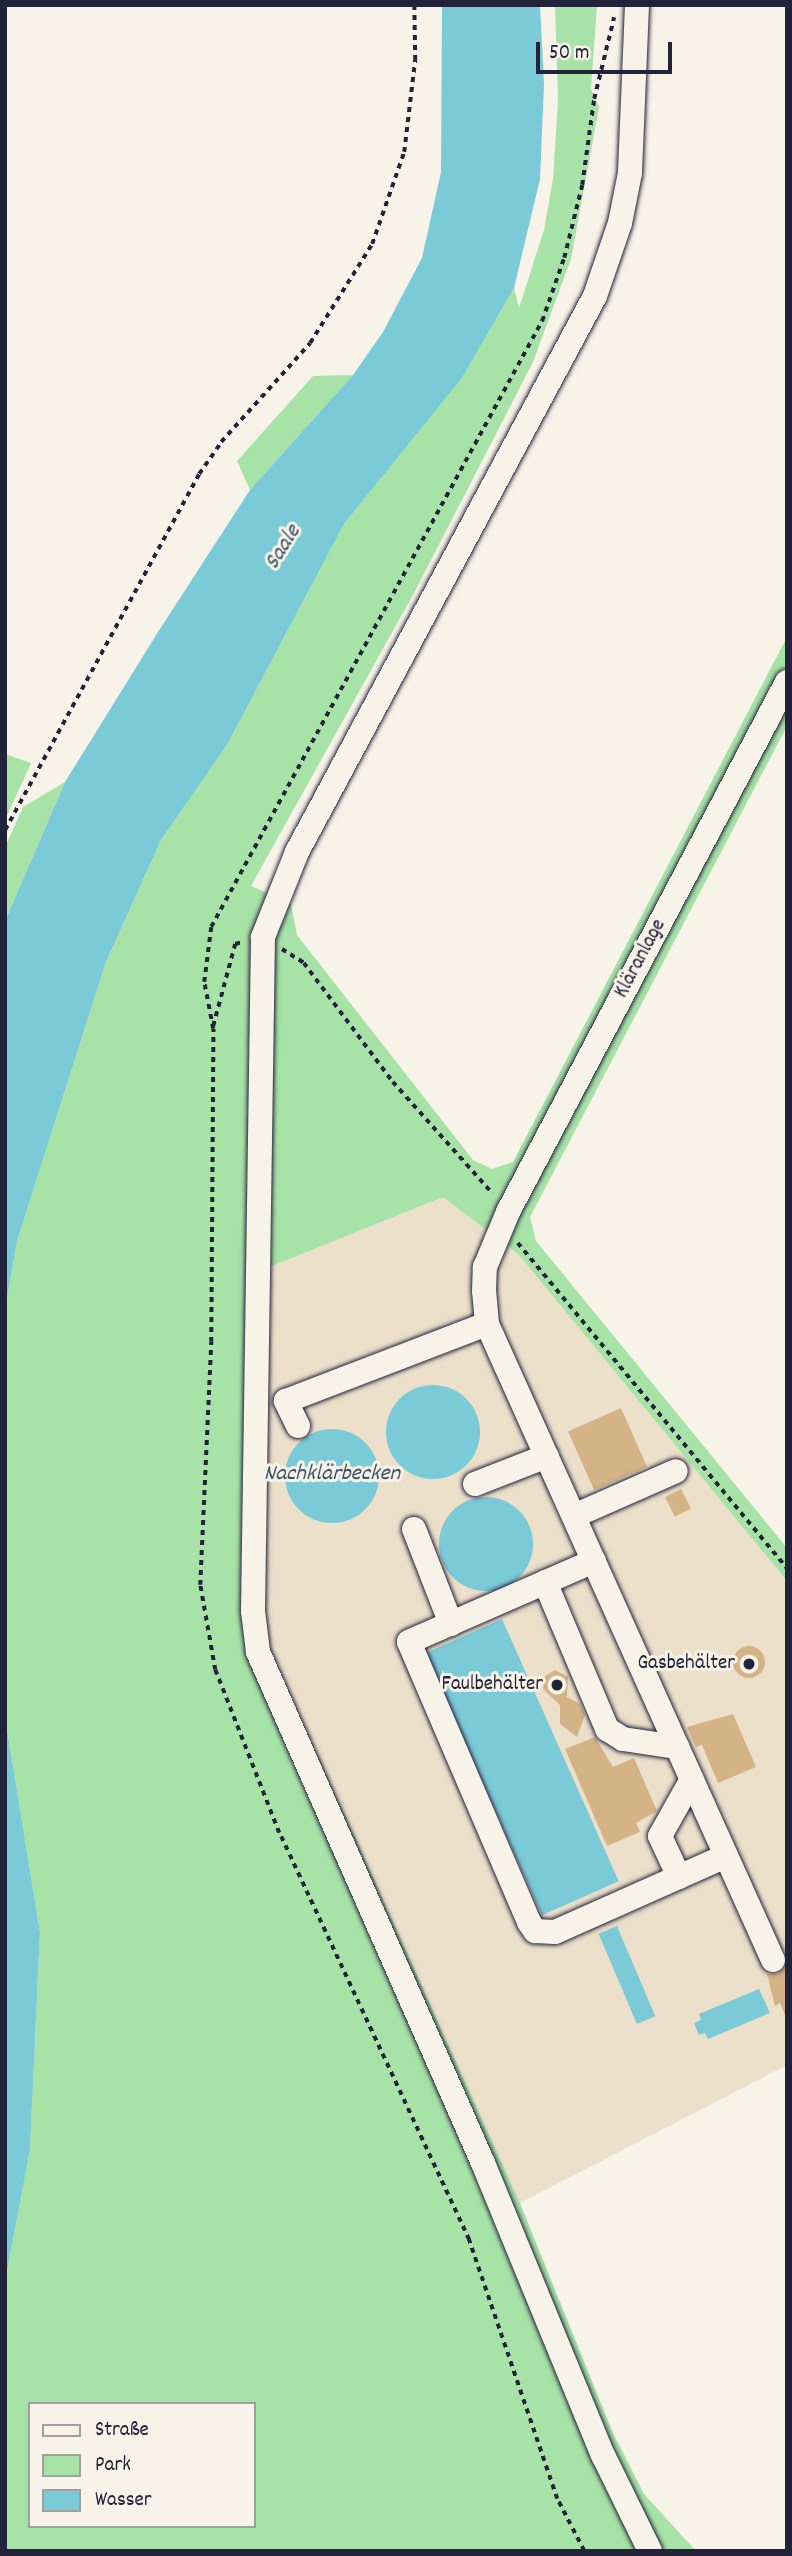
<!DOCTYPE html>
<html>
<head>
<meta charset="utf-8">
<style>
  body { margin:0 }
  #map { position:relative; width:792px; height:2556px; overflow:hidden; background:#f7f3e8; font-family:Dekko,sans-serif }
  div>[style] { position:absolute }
  .built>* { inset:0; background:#ece0cb }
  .green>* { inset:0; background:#a7e2a7 }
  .water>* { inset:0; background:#7bcad8; transform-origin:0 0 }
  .round { border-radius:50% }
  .building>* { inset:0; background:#d4b487; transform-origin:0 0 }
  .path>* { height:3.5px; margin-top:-1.75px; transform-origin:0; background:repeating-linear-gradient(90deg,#22223b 0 5px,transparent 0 10px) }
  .roads { filter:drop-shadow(0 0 2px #22223b) drop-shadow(0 0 2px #22223b) }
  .minor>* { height:24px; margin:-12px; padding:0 12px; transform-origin:12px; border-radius:12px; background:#f7f3e8 }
  .dots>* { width:19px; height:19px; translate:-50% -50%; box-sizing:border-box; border:4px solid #f7f3e8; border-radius:50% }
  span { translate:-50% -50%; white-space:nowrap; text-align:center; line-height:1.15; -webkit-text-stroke:6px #f7f3e8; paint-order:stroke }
  .street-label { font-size:21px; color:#22223b }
  .poi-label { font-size:21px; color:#22223b }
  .right { translate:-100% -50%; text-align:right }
  .water-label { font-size:23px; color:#3d546a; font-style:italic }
  .frame { position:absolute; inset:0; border:7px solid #22223b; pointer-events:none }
  .legend { position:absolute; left:28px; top:2402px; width:228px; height:126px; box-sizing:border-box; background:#f7f3e8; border:2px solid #a29fa3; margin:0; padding:9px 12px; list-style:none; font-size:21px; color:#22223b }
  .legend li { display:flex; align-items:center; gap:14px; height:35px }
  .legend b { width:35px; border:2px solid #a29fa3 }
  .scale { position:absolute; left:536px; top:42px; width:136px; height:32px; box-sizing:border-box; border:4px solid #22223b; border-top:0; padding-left:9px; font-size:21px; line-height:24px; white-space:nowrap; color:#22223b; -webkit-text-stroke:5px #f7f3e8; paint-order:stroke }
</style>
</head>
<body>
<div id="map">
  <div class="built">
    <i style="clip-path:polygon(443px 1197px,519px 1255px,787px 1581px,787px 2065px,520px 2203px,264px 1636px,267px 1268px)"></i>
  </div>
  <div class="green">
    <i style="clip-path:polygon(evenodd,555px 5px,597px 5px,591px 89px,599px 107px,571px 259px,533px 362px,414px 593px,251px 886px,291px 904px,297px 935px,473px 1160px,492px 1169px,513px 1162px,787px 637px,787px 726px,530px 1217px,536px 1241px,787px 1548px,787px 1581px,519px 1255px,443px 1197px,267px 1268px,264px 1636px,520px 2203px,613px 2433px,644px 2494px,696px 2551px,5px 2551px,5px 2282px,30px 2150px,40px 1932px,5px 1717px,5px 1311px,17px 1241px,106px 962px,161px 840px,227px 745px,344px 524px,462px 378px,514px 288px,519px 308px,544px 230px,553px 179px,558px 101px,555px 5px,30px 2404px,254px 2404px,254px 2526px,30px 2526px,30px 2404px)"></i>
    <i style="clip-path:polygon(353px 375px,250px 490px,237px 461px,313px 376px)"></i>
    <i style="clip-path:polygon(5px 754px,31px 763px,5px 820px)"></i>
    <i style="clip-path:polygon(65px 782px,5px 921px,5px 847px,23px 807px)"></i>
  </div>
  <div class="water">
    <i style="clip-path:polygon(442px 5px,540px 5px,544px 84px,540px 179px,514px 288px,462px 378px,344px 524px,227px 745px,161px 840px,106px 962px,17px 1241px,5px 1311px,5px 921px,65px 782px,158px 632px,250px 490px,353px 375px,383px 332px,422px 258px,441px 172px)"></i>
    <i class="round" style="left:386px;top:1385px;width:94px;height:94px"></i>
    <i class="round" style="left:285px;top:1429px;width:94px;height:94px"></i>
    <i class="round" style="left:439px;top:1497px;width:94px;height:94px"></i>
    <i style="left:502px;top:1619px;width:287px;height:84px;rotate:66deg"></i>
    <i style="clip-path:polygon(5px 1717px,40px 1932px,30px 2150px,5px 2282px)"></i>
    <i style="left:617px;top:1926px;width:98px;height:20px;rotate:67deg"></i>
    <i style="clip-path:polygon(759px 1989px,770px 2013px,708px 2039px,705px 2033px,699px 2035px,694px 2023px,701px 2020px,699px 2014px)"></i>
  </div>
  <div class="building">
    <i style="left:621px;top:1408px;width:64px;height:58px;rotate:66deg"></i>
    <i style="left:681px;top:1489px;width:22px;height:18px;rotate:63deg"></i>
    <i class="round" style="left:733px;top:1646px;width:32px;height:32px"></i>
    <i style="clip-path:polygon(555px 1670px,568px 1677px,567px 1697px,580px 1704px,585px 1715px,577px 1737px,560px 1724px,560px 1705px,543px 1689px,545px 1676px)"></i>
    <i style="clip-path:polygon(733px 1714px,756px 1767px,718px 1783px,702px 1745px,696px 1747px,687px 1727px)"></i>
    <i style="clip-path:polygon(595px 1737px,613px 1767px,634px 1758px,657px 1811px,636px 1823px,640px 1832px,607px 1846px,565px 1749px)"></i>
    <i style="clip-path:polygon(787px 1965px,787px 2020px,780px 2003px,775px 2006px,767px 1974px,778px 1974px)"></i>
  </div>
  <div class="path">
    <i style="left:5px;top:830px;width:405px;rotate:-61.4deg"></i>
    <i style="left:199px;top:474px;width:39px;rotate:-55deg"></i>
    <i style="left:221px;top:442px;width:133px;rotate:-48deg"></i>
    <i style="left:310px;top:343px;width:117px;rotate:-57.9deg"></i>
    <i style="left:372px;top:244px;width:97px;rotate:-70.8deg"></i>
    <i style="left:404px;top:152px;width:93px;rotate:-83.2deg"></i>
    <i style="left:415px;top:60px;width:55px;rotate:-91deg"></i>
    <i style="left:282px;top:949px;width:26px;rotate:32deg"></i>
    <i style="left:304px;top:963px;width:149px;rotate:53.2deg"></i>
    <i style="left:393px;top:1082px;width:150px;rotate:48.2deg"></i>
    <i style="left:213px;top:1026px;width:85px;rotate:-75deg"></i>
    <i style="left:235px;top:944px;width:8px;rotate:-14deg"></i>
    <i style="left:518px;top:1243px;width:422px;rotate:50.4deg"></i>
    <i style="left:584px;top:2551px;width:59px;rotate:-117.4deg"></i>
    <i style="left:557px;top:2499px;width:274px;rotate:-108.8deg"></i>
    <i style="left:469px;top:2240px;width:449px;rotate:-115deg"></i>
    <i style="left:279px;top:1833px;width:175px;rotate:-111.4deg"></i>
    <i style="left:215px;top:1670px;width:86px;rotate:-100deg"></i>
    <i style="left:200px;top:1585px;width:243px;rotate:-87.4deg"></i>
    <i style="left:211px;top:1342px;width:313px;rotate:-89.6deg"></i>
    <i style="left:213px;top:1029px;width:48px;rotate:-100.8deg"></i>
    <i style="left:204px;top:982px;width:55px;rotate:-82.7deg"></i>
    <i style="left:211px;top:927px;width:691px;rotate:-61.36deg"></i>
    <i style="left:542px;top:321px;width:67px;rotate:-70.8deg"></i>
    <i style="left:564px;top:258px;width:75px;rotate:-76.1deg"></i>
    <i style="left:582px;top:185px;width:87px;rotate:-82.1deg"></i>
    <i style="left:594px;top:99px;width:84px;rotate:-76.3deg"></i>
  </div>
  <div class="roads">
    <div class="minor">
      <i style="left:637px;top:5px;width:168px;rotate:92.4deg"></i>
      <i style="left:630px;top:173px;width:51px;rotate:101.3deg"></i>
      <i style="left:620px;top:223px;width:77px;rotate:108.9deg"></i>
      <i style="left:595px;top:296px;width:631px;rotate:118.19deg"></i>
      <i style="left:297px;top:852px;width:92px;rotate:111.8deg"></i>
      <i style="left:263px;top:937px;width:674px;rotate:90.85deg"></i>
      <i style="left:253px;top:1611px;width:41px;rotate:83deg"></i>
      <i style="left:258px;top:1652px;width:558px;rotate:66.24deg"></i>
      <i style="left:483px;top:2163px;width:316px;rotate:67.7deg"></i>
      <i style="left:603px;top:2455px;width:107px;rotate:63.9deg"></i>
      <i style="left:298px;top:1426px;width:28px;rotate:-116deg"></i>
      <i style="left:286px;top:1401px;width:215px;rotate:-21deg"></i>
      <i style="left:475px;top:1484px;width:77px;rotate:-21.3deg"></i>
      <i style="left:574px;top:1516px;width:111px;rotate:-23.8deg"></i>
      <i style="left:414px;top:1529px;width:102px;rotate:68.7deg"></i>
      <i style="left:594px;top:1561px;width:202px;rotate:156.4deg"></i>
      <i style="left:409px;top:1642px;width:305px;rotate:66.8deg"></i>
      <i style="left:529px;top:1922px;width:11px;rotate:56deg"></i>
      <i style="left:535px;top:1931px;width:20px;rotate:3deg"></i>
      <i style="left:555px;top:1932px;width:187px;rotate:-24deg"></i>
      <i style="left:545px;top:1582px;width:160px;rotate:67.1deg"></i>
      <i style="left:607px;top:1729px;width:19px;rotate:32deg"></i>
      <i style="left:623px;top:1739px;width:55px;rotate:8.4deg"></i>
      <i style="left:679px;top:1877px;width:45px;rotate:-114.9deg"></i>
      <i style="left:660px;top:1836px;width:65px;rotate:-60.7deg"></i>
      <i style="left:773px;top:1960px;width:697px;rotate:-114.21deg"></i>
      <i style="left:487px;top:1324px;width:33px;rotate:-95deg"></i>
      <i style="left:484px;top:1291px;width:24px;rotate:-88deg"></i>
      <i style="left:485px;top:1267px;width:60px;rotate:-67.3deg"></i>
      <i style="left:508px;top:1212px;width:599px;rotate:-62.24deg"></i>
    </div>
  </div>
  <div class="dots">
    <i style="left:749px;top:1664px;background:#22223b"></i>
    <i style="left:557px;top:1685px;background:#22223b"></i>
  </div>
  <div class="street-label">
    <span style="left:641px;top:959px;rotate:-62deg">Kläranlage</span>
  </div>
  <div class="poi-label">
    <span class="right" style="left:735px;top:1664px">Gasbehälter</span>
    <span class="right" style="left:543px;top:1685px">Faulbehälter</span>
  </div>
  <div class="water-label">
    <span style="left:284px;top:548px;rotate:-58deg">Saale</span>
    <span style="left:332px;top:1475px">Nachklärbecken</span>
  </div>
  <div class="frame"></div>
  <ul class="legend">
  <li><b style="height:9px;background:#f7f3e8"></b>Straße</li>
  <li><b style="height:19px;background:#a7e2a7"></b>Park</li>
  <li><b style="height:19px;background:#7bcad8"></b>Wasser</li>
  </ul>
  <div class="scale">50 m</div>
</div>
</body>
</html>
